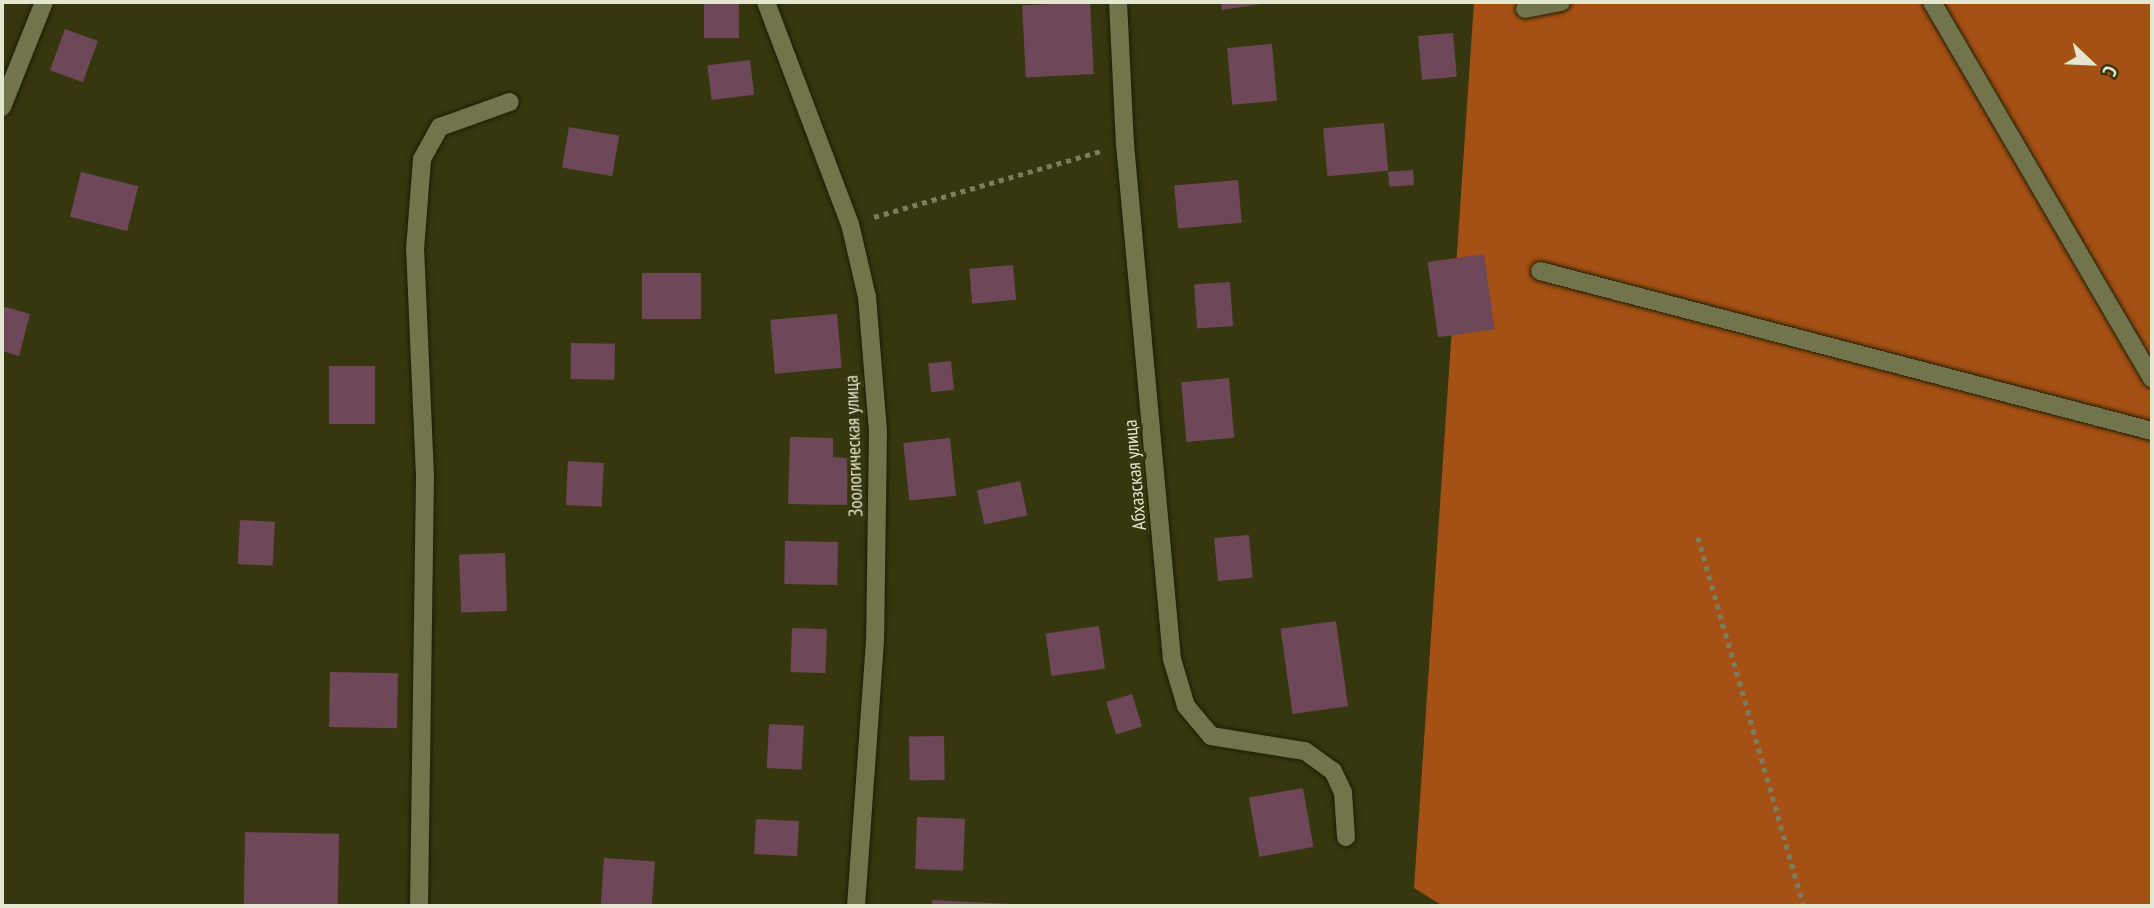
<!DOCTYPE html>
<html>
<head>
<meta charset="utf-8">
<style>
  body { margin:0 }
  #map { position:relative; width:2154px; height:908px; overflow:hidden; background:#36370f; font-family:"PT Sans Narrow",sans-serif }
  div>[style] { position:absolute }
  .forest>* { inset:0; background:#a55014 }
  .building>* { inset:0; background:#6e4759; transform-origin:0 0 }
  .path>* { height:4.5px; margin-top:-2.25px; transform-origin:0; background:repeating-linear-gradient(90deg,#7c7d5d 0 5px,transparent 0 10px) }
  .roads { filter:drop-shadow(0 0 2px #1e1e02) drop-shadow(0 0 2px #1e1e02) }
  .minor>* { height:18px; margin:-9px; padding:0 9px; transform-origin:9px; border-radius:9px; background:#72744b }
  span { translate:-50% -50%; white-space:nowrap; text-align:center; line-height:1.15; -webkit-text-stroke:7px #36370f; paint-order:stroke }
  .street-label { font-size:19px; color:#e5e6d0 }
  .frame { position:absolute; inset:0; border:4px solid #e5e6d0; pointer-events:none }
  .north { position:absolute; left:2056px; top:28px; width:70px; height:70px; -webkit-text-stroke:5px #36370f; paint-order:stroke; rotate:113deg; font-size:19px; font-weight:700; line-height:28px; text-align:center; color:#e5e6d0 }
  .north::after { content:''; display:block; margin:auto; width:24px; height:32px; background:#e5e6d0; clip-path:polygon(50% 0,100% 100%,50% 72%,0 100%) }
</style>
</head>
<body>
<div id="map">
  <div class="forest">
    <i style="clip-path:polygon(1474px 2px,2152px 2px,2152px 906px,1443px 906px,1414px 888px)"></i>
  </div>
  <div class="building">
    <i style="left:704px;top:2px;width:35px;height:36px"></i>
    <i style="left:1090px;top:2px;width:72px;height:68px;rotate:87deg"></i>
    <i style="clip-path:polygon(1221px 2px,1267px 2px,1267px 3px,1222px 10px)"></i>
    <i style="left:65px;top:29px;width:35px;height:44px;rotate:20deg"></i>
    <i style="left:1453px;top:33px;width:44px;height:35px;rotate:85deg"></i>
    <i style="left:1272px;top:44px;width:57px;height:45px;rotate:85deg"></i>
    <i style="left:750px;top:60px;width:35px;height:43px;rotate:83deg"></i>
    <i style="left:1384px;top:123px;width:48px;height:61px;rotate:85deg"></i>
    <i style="left:569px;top:127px;width:51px;height:41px;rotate:10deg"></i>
    <i style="left:1413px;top:170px;width:15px;height:25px;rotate:86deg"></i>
    <i style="left:81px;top:172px;width:59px;height:46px;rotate:14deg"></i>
    <i style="left:1238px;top:180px;width:43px;height:64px;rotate:85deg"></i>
    <i style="left:1484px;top:254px;width:76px;height:57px;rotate:82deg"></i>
    <i style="left:1013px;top:265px;width:35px;height:44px;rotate:85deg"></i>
    <i style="left:642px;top:273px;width:59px;height:46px"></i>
    <i style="left:1230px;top:282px;width:44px;height:36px;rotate:86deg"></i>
    <i style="clip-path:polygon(2px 306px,30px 314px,19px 356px,2px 351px)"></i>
    <i style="left:837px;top:314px;width:54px;height:67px;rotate:85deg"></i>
    <i style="left:571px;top:343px;width:44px;height:36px;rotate:1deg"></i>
    <i style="left:951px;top:361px;width:29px;height:23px;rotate:84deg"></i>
    <i style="left:329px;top:366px;width:46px;height:58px"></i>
    <i style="left:1229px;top:378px;width:60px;height:48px;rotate:85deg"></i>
    <i style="clip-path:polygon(790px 437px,833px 438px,833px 457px,848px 458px,847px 505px,788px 504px)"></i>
    <i style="left:950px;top:438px;width:58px;height:47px;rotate:84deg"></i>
    <i style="left:568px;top:461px;width:36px;height:44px;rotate:3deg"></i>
    <i style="left:1020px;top:481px;width:35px;height:44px;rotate:78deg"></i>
    <i style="left:240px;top:520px;width:35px;height:44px;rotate:3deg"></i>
    <i style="left:1249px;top:535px;width:43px;height:35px;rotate:85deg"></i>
    <i style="left:785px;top:541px;width:53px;height:43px;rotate:1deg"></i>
    <i style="left:505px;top:553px;width:58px;height:46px;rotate:88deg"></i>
    <i style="left:1336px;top:621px;width:86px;height:56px;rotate:82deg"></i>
    <i style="left:1099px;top:626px;width:43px;height:54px;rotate:82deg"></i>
    <i style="left:792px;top:628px;width:35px;height:44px;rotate:2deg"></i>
    <i style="left:330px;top:672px;width:68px;height:55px;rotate:1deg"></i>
    <i style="left:1132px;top:694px;width:34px;height:27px;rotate:73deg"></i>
    <i style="left:769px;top:724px;width:35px;height:44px;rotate:3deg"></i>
    <i style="left:944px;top:736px;width:44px;height:35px;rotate:89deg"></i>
    <i style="left:1303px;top:788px;width:60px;height:55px;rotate:80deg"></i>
    <i style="left:917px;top:817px;width:48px;height:52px;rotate:2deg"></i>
    <i style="left:756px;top:819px;width:43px;height:35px;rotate:3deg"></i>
    <i style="left:245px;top:832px;width:94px;height:74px;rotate:1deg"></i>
    <i style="left:604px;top:858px;width:51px;height:48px;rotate:4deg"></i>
    <i style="clip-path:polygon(932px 900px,1011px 904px,1011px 906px,932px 906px)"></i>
  </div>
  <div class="path">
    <i style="left:874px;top:217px;width:236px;rotate:-16.2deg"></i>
    <i style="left:1698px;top:537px;width:384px;rotate:74deg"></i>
  </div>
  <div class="roads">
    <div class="minor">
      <i style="left:766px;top:2px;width:237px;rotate:69.3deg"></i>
      <i style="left:850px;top:224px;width:75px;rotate:76.9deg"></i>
      <i style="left:867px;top:297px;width:134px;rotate:85.3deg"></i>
      <i style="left:878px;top:431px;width:210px;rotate:90.8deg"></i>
      <i style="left:875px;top:641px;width:266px;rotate:94.1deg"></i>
      <i style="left:1118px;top:2px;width:142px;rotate:87.2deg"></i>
      <i style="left:1125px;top:144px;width:517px;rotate:84.79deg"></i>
      <i style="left:1172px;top:659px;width:49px;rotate:73.4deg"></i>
      <i style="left:1186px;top:706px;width:39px;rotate:50deg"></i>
      <i style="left:1211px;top:736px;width:95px;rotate:9.1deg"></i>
      <i style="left:1305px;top:751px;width:34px;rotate:36deg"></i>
      <i style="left:1333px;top:771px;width:23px;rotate:65deg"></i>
      <i style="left:1343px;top:792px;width:45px;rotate:86.2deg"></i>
      <i style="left:1932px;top:2px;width:436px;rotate:59.7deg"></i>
      <i style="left:1525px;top:9px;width:37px;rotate:-11deg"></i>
      <i style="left:2px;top:107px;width:113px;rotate:-68.2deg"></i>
      <i style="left:1540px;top:271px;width:633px;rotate:14.65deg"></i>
      <i style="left:419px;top:906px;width:430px;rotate:-89.2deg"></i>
      <i style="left:425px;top:476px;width:226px;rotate:-92.5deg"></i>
      <i style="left:415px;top:250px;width:91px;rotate:-85.6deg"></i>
      <i style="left:422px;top:159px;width:37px;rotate:-61deg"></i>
      <i style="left:440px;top:127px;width:74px;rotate:-19.7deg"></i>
    </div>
  </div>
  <div class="street-label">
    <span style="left:854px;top:446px;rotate:-92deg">Зоологическая улица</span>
    <span style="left:1135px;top:475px;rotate:-95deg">Абхазская улица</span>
  </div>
  <div class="frame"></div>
  <div class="north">С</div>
</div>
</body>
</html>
